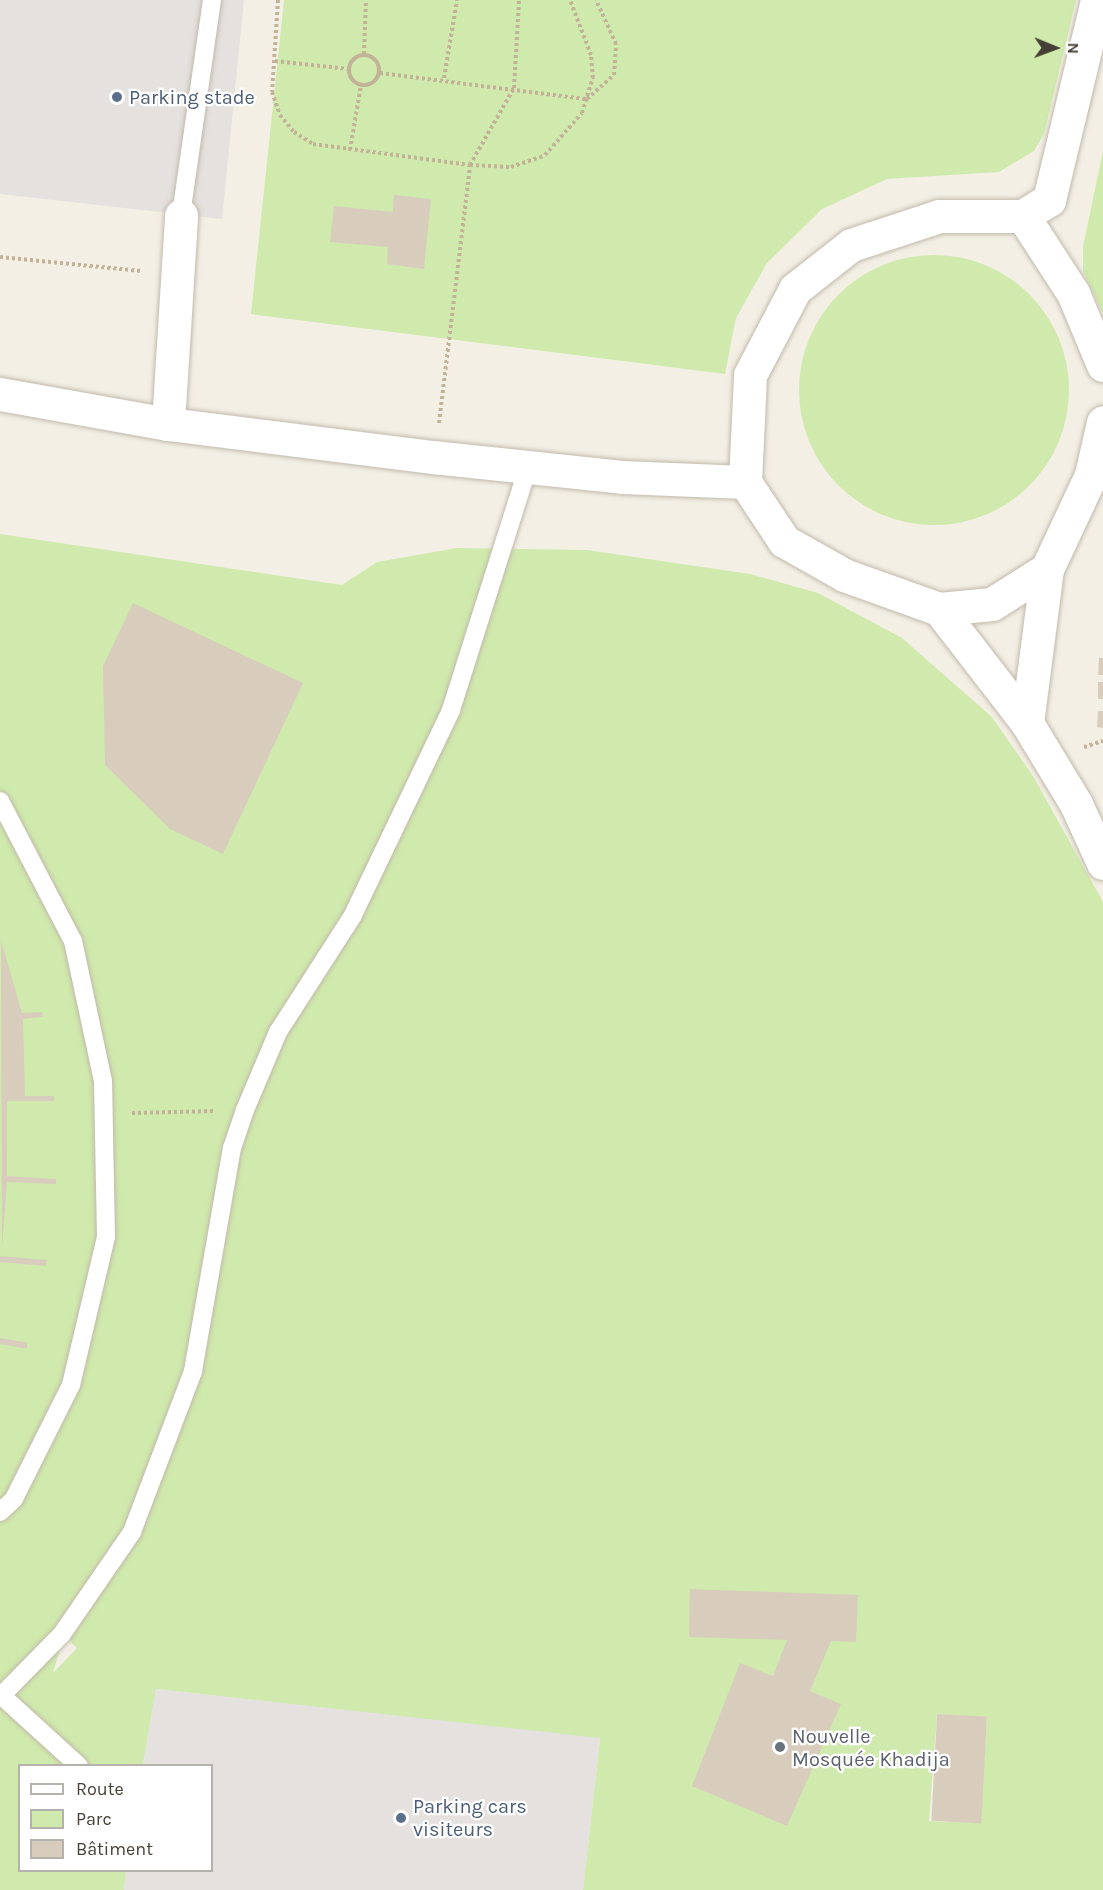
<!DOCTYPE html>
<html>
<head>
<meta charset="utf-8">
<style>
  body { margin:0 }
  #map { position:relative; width:1103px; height:1890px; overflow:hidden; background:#f3efe5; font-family:Karla,sans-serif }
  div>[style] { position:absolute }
  .green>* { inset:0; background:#cfeaac }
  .round { border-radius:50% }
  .parking>* { inset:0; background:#e4e1de }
  .building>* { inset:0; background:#d8cdbd; transform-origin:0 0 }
  .path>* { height:4px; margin-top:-2px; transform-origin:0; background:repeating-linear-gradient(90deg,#c2b298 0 3px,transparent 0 6px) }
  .path>.ring { margin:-2px; padding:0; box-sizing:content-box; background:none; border:4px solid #c2b298; border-radius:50% }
  .roads { filter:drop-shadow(0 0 2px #c2b9ab) drop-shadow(0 0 2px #c2b9ab) }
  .lane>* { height:18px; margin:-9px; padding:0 9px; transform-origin:9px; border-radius:9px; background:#fff }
  .street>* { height:33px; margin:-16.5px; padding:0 16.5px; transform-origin:16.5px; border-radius:16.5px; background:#fff }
  .dots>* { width:16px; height:16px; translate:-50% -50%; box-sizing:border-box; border:3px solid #fff; border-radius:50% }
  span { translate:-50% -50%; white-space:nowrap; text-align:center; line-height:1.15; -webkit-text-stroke:4.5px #fff; paint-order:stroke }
  .service-label { font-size:20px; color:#4e5e75 }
  .left { translate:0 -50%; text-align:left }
  .worship-label { font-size:20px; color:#5b616d }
  .legend { position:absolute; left:18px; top:1764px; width:195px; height:108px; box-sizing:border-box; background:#fff; border:2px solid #b5b2ae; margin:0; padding:8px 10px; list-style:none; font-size:18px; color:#463f35 }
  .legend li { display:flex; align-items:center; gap:12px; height:30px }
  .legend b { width:30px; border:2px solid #b5b2ae }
  .north { position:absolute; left:1025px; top:18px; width:60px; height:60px; -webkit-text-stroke:4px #fff; paint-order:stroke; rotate:91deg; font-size:16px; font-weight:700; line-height:24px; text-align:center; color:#463f35 }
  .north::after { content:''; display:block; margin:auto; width:21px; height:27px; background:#463f35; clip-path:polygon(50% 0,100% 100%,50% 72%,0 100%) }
</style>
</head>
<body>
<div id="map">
  <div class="green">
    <i style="clip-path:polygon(284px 0,1076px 0,1044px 134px,1034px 151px,999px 172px,887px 179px,822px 209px,767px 263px,736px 318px,725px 374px,251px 314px)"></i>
    <i style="clip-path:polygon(1103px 151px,1103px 313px,1083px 271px,1083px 247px)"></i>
    <i class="round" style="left:799px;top:255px;width:270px;height:270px"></i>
    <i style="clip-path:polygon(evenodd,0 534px,342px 585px,377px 562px,457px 548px,587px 550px,750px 574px,818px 593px,902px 638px,992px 717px,1033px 776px,1103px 902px,1103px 1890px,583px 1890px,600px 1739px,156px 1689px,143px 1765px,20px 1766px,20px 1870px,126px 1871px,124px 1890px,0 1890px,0 534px,64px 1636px,77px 1648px,53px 1673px,64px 1636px,0 534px,937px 1714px,987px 1717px,980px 1823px,929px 1821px,937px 1714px)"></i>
  </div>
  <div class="parking">
    <i style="clip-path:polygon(0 0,244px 0,222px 219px,0 194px)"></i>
    <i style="clip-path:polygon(156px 1689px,600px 1738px,583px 1890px,124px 1890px,126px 1871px,212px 1870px,212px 1766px,143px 1765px)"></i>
  </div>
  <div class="building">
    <i style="clip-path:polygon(394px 195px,431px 199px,424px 269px,387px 264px,388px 247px,330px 242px,334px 206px,393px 212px)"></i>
    <i style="clip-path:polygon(133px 603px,303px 683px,223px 854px,170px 829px,105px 765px,103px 666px)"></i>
    <i style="clip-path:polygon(1099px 658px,1103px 658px,1103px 675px,1098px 675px)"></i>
    <i style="left:1098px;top:682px;width:5px;height:17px"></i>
    <i style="clip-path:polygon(1098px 711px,1103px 711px,1103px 728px,1097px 727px)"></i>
    <i style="clip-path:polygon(1px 940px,22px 1013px,42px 1012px,43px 1017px,23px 1019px,25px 1096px,54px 1096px,54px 1101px,7px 1101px,7px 1176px,56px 1179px,56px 1184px,7px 1182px,2px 1247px)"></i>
    <i style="left:0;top:1256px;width:47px;height:6px;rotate:5deg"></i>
    <i style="left:0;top:1338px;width:28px;height:6px;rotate:10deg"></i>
    <i style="clip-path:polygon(690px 1589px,858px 1595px,856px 1642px,831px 1641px,810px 1691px,841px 1704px,787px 1826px,692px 1786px,740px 1663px,773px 1676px,787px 1640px,689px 1637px)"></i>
    <i style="left:937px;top:1714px;width:50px;height:107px;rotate:3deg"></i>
  </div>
  <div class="path">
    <i style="left:278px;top:0;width:92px;rotate:93.7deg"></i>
    <i style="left:272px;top:92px;width:24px;rotate:71deg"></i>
    <i style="left:280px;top:115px;width:22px;rotate:51deg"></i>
    <i style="left:294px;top:132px;width:22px;rotate:32deg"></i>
    <i style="left:313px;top:144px;width:158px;rotate:7.6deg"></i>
    <i style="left:470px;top:165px;width:89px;rotate:-60.3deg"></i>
    <i style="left:514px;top:88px;width:88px;rotate:-86.7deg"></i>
    <i style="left:364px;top:54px;width:54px;rotate:-87.9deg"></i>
    <i class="ring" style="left:349px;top:55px;width:26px;height:26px"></i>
    <i style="left:275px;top:61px;width:74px;rotate:6.2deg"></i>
    <i style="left:380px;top:73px;width:209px;rotate:7.2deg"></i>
    <i style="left:587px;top:99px;width:36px;rotate:-42deg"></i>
    <i style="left:614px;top:75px;width:31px;rotate:-86deg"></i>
    <i style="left:616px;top:44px;width:48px;rotate:-114.4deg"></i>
    <i style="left:444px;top:78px;width:79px;rotate:-80.5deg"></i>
    <i style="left:350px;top:150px;width:66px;rotate:-80.4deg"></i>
    <i style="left:0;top:257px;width:142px;rotate:5.7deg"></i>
    <i style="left:439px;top:423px;width:260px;rotate:-83.1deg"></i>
    <i style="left:470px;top:165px;width:41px;rotate:2.8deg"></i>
    <i style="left:511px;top:167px;width:36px;rotate:-19deg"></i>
    <i style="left:545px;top:155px;width:56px;rotate:-48.6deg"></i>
    <i style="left:582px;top:113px;width:37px;rotate:-73deg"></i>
    <i style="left:593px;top:78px;width:23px;rotate:-95deg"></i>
    <i style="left:591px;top:55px;width:59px;rotate:-110.9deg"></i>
    <i style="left:1084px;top:747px;width:20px;rotate:-18deg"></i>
    <i style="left:132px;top:1113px;width:82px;rotate:-1.4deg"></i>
  </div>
  <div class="roads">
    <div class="lane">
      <i style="left:181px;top:215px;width:217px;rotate:-81.8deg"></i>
      <i style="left:0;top:801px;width:158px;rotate:62.5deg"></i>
      <i style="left:73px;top:941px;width:143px;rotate:77.9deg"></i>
      <i style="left:103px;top:1081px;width:156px;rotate:88.9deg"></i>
      <i style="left:106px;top:1237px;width:152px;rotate:103.3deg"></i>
      <i style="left:71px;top:1385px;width:127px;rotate:116.6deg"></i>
      <i style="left:14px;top:1499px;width:19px;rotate:137deg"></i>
      <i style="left:2px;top:1696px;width:104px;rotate:42.3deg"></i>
      <i style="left:0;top:1697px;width:88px;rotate:-45.5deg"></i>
      <i style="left:62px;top:1634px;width:124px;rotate:-55.5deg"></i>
      <i style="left:132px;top:1532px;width:172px;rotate:-69.2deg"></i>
      <i style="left:193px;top:1371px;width:226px;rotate:-80.1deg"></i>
      <i style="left:232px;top:1148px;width:40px;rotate:-71.1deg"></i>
      <i style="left:245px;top:1110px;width:85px;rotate:-67.1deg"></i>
      <i style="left:278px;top:1032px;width:139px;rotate:-57.3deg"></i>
      <i style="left:353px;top:915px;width:227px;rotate:-64.4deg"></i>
      <i style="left:451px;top:710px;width:255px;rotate:-72.4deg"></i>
    </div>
    <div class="street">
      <i style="left:1023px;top:216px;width:92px;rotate:57deg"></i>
      <i style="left:1073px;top:293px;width:78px;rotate:67.4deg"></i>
      <i style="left:0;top:394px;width:171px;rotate:10.1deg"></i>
      <i style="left:168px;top:424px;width:267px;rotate:7.1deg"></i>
      <i style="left:433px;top:457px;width:190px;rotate:6deg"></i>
      <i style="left:622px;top:477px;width:123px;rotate:2.3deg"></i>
      <i style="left:745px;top:482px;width:71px;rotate:56.5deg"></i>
      <i style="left:784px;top:541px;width:69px;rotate:29.5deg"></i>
      <i style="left:844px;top:575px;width:101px;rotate:19.7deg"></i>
      <i style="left:939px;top:609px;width:144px;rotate:52.3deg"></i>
      <i style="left:1027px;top:723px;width:95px;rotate:58.8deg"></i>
      <i style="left:1076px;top:804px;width:65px;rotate:65.4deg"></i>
      <i style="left:168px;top:424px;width:209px;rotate:-86.4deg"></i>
      <i style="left:745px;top:482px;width:107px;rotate:-87.3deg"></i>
      <i style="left:750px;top:375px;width:97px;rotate:-62.4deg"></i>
      <i style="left:795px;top:289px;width:71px;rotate:-38.2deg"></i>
      <i style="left:851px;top:245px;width:93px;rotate:-18.2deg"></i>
      <i style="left:939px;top:216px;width:84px"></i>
      <i style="left:1023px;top:216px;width:31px;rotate:-32deg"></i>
      <i style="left:1049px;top:200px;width:206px;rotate:-76.5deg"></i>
      <i style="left:939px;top:609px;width:53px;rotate:-5.4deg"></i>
      <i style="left:992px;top:604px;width:65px;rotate:-32.5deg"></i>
      <i style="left:1047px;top:569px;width:104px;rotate:-64.9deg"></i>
      <i style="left:1091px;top:475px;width:54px;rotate:-77.2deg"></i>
      <i style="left:1027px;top:723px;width:155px;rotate:-82.6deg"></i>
    </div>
  </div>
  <div class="dots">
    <i style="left:117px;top:97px;background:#5c6f8a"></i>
    <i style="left:780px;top:1747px;background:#6b7280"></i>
    <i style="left:401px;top:1818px;background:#5c6f8a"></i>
  </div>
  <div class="service-label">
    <span class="left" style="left:129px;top:97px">Parking stade</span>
    <span class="left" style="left:413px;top:1818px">Parking cars<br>visiteurs</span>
  </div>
  <div class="worship-label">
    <span class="left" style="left:792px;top:1748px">Nouvelle<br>Mosquée Khadija</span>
  </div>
  <ul class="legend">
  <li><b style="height:8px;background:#fff"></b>Route</li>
  <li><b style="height:16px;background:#cfeaac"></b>Parc</li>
  <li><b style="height:16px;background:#d8cdbd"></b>Bâtiment</li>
  </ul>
  <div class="north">N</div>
</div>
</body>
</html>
